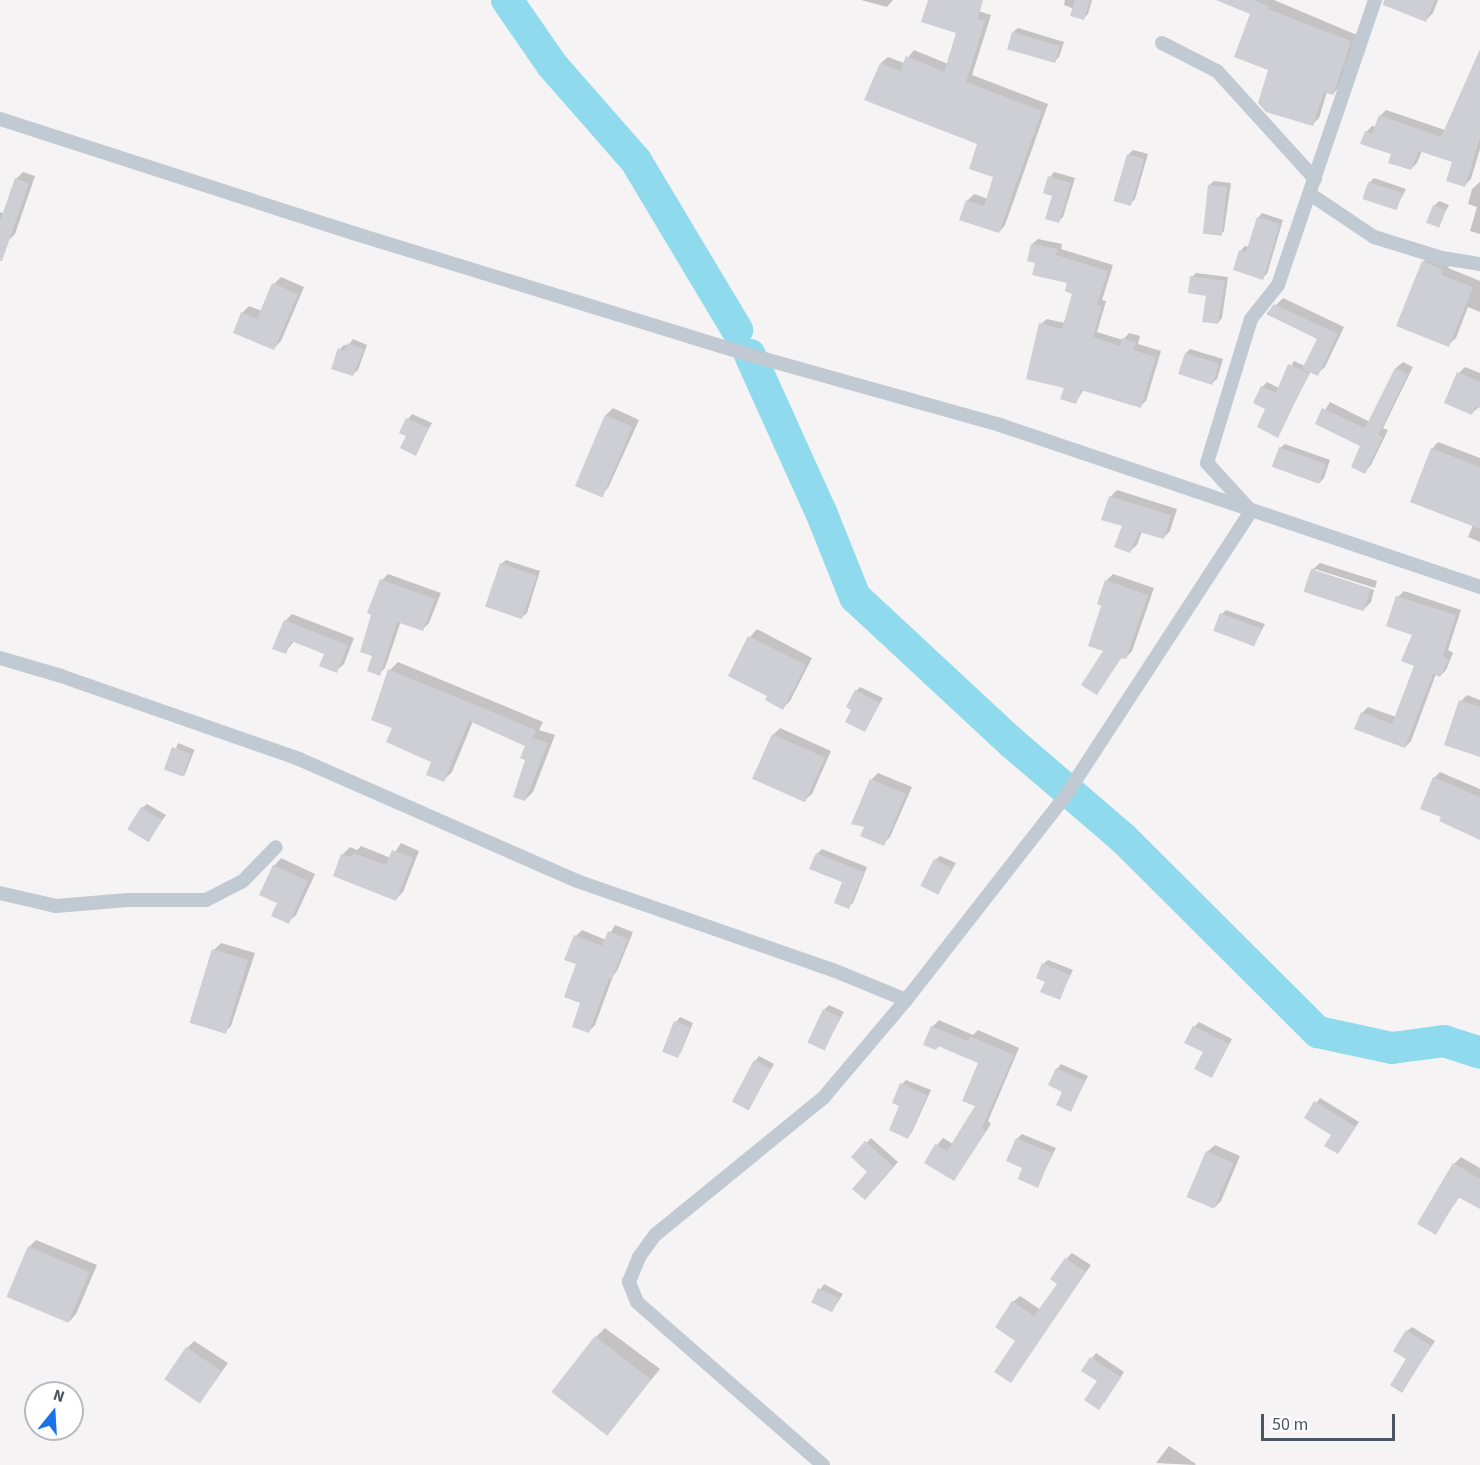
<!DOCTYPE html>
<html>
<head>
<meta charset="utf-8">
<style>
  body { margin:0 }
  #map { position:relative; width:1480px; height:1465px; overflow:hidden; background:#f5f3f3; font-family:"Source Sans 3",sans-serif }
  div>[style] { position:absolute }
  .shadow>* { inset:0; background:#0003; transform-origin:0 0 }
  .river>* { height:32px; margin:-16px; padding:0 16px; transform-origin:16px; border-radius:16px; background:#90daee }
  .building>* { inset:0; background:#cdcfd5; transform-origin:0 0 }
  .minor>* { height:14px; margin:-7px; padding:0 7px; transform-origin:7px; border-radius:7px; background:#c1cad2 }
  span { translate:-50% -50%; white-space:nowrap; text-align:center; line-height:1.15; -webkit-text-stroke:6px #fff; paint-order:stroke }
  .north { position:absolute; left:24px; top:1381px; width:60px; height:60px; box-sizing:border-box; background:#fff; border:2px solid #b7bbc0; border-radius:50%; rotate:18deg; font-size:16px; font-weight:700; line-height:24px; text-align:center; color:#4a5661 }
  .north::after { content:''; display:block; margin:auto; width:21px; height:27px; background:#1a73e8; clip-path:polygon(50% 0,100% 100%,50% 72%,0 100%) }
  .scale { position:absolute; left:1261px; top:1414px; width:134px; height:27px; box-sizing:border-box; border:3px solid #4a5661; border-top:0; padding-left:8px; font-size:18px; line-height:21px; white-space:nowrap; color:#4a5661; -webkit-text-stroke:4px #fff; paint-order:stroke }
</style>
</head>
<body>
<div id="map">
  <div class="shadow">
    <i style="clip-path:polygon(861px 0,893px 0,887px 7px)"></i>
    <i style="clip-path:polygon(932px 0,944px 0,991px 15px,972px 75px,1048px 104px,1005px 225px,999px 232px,967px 201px,974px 194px,988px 199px,995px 176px,979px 143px,881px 63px,888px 57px,904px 63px,914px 50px,948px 64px,958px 32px)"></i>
    <i style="clip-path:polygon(1065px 0,1092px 0,1088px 14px,1084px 18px,1074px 9px,1064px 5px)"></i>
    <i style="clip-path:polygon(1235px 0,1274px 0,1357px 35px,1339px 87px,1333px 94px,1327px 92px,1319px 118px,1312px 125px,1270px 69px,1252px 14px)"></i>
    <i style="clip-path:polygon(1384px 0,1438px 0,1433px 13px,1426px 20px,1384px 4px)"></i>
    <i style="clip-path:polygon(1018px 28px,1064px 42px,1059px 57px,1055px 61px,1013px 32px)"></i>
    <i style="clip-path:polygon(1480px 61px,1480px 149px,1471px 179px,1465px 185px,1454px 161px,1422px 151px,1417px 163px,1411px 169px,1366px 132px,1372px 126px,1376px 127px,1380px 116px,1386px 110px,1445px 130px)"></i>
    <i style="clip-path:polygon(1133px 150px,1148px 154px,1135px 199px,1130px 204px,1114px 200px,1129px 154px)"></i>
    <i style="clip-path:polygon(23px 172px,35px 176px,15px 234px,8px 241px,0 238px,0 212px,4px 214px,16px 179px)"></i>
    <i style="clip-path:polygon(1054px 172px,1075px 178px,1063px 217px,1059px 221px,1050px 177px)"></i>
    <i style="clip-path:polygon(1374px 178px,1406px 189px,1395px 210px,1369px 183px)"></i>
    <i style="clip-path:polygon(1214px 181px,1231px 183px,1224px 231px,1219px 236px,1209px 185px)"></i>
    <i style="clip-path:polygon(1480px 182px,1480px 234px,1470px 231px,1477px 207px,1468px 204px,1472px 189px)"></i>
    <i style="clip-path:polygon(1439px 201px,1449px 205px,1438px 226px,1434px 206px)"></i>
    <i style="clip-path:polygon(1262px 213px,1283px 220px,1267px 274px,1262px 278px,1241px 250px,1245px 246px,1249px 247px,1258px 218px)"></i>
    <i style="clip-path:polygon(1038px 239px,1062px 244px,1061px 249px,1113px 265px,1102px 300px,1106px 301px,1097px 332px,1123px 340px,1129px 333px,1140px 336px,1138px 344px,1161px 351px,1146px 401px,1140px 406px,1084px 389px,1076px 402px,1066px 387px,1041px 324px,1047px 319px,1065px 323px,1074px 293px,1069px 282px,1037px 262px,1032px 244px)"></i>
    <i style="clip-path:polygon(1430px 255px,1450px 263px,1448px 268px,1480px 281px,1480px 312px,1468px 307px,1456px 338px,1448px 345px,1423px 262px)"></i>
    <i style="clip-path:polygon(1196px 273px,1228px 277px,1222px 318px,1218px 323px,1208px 295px,1192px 277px)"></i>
    <i style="clip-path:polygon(281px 277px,304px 287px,281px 341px,274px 348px,242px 313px,249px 306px,262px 311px,274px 284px)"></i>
    <i style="clip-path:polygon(1283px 298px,1344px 327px,1325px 367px,1317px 374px,1311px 371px,1277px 436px,1262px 387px,1267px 382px,1279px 388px,1294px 361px,1305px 366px,1319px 338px,1276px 305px)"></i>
    <i style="clip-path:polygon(353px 339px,367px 345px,358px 370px,353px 374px,340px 349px,344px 345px,348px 346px)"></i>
    <i style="clip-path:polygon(1190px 349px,1223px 359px,1217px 379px,1212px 383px,1186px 353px)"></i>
    <i style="clip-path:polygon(1403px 362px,1413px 367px,1383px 428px,1388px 430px,1371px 465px,1365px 472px,1362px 445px,1317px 423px,1330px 402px,1370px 422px,1396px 368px)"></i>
    <i style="clip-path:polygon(1465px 367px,1480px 373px,1480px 406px,1472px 413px,1459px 373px)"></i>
    <i style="clip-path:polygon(613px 408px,639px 420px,608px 488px,600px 496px,606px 415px)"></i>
    <i style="clip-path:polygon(412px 414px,432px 423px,415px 454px,408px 419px)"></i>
    <i style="clip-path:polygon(1438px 442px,1480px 458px,1480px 542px,1468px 537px,1473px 525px,1432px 449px)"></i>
    <i style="clip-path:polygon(1285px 444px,1330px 460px,1324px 478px,1319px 483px,1280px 448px)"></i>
    <i style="clip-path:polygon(1117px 490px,1177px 509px,1170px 531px,1163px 538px,1142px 531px,1137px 545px,1130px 551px,1124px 525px,1110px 497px)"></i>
    <i style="clip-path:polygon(506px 560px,540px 571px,527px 613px,522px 617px,501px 564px)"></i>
    <i style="clip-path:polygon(1320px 563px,1377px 581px,1375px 588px,1315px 569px,1315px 572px,1374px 590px,1371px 602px,1364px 609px,1306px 591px,1312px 570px)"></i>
    <i style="clip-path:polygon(388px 574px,441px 593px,429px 623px,423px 629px,401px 621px,385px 668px,379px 674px,374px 655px,382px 580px)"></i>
    <i style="clip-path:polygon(1113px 574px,1154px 588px,1132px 651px,1126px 658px,1122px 657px,1097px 693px,1105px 651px,1103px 605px,1106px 581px)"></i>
    <i style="clip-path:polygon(1404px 591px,1461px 610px,1448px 650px,1453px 653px,1446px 670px,1440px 676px,1436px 674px,1411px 741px,1405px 747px,1362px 713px,1368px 707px,1396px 717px,1416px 665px,1414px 634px,1398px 597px)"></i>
    <i style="clip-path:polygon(1226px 610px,1265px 624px,1254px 645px,1222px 614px)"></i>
    <i style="clip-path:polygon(292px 614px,354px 638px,344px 664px,336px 671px,326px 653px,294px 641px,285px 653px,285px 621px)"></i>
    <i style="clip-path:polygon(757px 629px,812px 658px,790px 701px,783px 708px,769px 695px,730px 676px,750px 637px)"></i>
    <i style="clip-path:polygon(398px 662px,543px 722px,539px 730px,555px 735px,533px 792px,525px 800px,526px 745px,473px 721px,452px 772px,444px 780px,433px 761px,394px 728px,372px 720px,390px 670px)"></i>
    <i style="clip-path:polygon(860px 687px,883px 698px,865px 730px,853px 709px,856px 691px)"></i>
    <i style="clip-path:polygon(1467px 695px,1480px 700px,1480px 756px,1461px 701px)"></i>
    <i style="clip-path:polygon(780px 728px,831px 751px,812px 794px,804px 801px,773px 735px)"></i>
    <i style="left:178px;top:743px;width:18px;height:28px;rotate:22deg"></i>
    <i style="clip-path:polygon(1440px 772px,1480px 789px,1480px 836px,1443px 816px,1434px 778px)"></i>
    <i style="clip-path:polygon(878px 773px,912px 787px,890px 837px,883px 844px,866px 826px,853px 822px,872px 779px)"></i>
    <i style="clip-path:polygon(147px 804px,166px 815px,149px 839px,142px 808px)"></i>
    <i style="clip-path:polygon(401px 843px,419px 851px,403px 892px,396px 899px,335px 875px,343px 854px,350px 847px,357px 850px,361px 846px,391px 858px)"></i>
    <i style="clip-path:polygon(822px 849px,867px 867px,853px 903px,848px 907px,844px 881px,817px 854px)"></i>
    <i style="clip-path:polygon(940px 856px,956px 863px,939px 892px,935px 860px)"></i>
    <i style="clip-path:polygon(281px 858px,315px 874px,296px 915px,288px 922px,274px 866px)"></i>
    <i style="clip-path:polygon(615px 925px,633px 932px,617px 971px,613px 976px,595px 1025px,589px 1031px,582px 1002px,576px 936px,582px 930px,606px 940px)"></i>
    <i style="clip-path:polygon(221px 943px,255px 953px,231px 1026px,224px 1033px,214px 950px)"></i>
    <i style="clip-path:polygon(1048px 960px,1073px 970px,1059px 998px,1043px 964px)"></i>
    <i style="clip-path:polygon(829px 1005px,844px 1012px,824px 1049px,824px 1010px)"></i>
    <i style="clip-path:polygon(680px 1017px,693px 1023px,681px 1052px,677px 1057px,676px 1022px)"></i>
    <i style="clip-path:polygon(939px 1020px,973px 1035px,978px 1030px,1019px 1048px,988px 1121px,991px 1124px,954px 1180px,937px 1145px,943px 1138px,953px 1144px,977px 1106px,980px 1062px,940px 1045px,936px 1049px,932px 1027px)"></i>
    <i style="clip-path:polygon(1199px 1022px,1232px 1039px,1212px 1076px,1194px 1027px)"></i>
    <i style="clip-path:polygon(759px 1056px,774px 1064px,748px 1109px,755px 1061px)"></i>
    <i style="clip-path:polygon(1061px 1064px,1088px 1076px,1071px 1110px,1057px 1069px)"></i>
    <i style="clip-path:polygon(906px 1080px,931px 1090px,912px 1132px,908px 1137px,901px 1105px,902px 1084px)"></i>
    <i style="clip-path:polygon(1320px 1098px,1359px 1122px,1338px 1152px,1333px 1134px,1306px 1118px)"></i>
    <i style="clip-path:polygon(1022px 1134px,1056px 1148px,1037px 1186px,1017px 1139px)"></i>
    <i style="clip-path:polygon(871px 1138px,898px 1162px,865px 1198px,869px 1172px,853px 1157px)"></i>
    <i style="clip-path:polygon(1215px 1145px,1240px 1156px,1221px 1201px,1214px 1208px,1207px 1152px)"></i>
    <i style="clip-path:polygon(1461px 1157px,1480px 1168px,1480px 1208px,1460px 1196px,1435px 1233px,1454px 1164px)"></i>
    <i style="clip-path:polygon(36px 1240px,97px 1265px,76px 1314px,69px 1322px,29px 1247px)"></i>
    <i style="clip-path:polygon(1072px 1253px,1091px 1265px,1011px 1381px,1017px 1340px,1013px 1302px,1020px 1296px,1041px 1310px,1059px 1284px,1066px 1259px)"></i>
    <i style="clip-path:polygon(824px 1284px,843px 1294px,832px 1311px,813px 1301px)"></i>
    <i style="clip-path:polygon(1412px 1327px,1435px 1341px,1402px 1391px,1408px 1358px,1407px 1331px)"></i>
    <i style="clip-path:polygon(605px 1328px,660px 1369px,608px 1433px,596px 1337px)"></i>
    <i style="clip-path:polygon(194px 1341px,228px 1363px,201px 1401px,187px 1348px)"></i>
    <i style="clip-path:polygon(1096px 1353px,1124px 1372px,1104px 1403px,1099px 1381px,1083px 1370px)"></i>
    <i style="clip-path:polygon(1169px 1446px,1196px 1464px,1195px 1465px,1156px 1463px)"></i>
  </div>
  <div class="river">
    <i style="left:507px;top:0;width:79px;rotate:55.3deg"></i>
    <i style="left:552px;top:65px;width:128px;rotate:48.8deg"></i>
    <i style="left:636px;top:161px;width:197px;rotate:59.1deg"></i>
    <i style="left:750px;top:355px;width:172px;rotate:65.7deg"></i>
    <i style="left:821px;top:512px;width:92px;rotate:68.2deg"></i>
    <i style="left:855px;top:597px;width:213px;rotate:42.9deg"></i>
    <i style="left:1011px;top:742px;width:148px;rotate:40.6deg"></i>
    <i style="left:1123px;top:838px;width:275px;rotate:44.9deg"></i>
    <i style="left:1318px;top:1032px;width:76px;rotate:12.2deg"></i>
    <i style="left:1392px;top:1048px;width:52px;rotate:-7.7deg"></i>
    <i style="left:1444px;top:1041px;width:38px;rotate:18deg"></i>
  </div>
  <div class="building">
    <i style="clip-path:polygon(928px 0,983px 0,978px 19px,985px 21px,966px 82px,1042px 111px,999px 233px,959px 220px,966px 200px,984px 206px,993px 177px,969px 169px,977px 144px,864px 100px,880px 63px,900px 71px,906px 56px,944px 72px,956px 33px,921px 22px)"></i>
    <i style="clip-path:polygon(1075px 0,1090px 0,1084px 20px,1070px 16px)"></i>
    <i style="clip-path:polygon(1216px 0,1253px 0,1269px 6px,1268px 9px,1351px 41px,1333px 95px,1324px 92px,1313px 126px,1266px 112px,1258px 103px,1268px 70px,1234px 57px,1250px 14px)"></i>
    <i style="clip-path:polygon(1384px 0,1435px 0,1426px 22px,1383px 5px)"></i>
    <i style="left:1012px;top:32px;width:50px;height:18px;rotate:16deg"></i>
    <i style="clip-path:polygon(1480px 49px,1480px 138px,1465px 187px,1446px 181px,1452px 162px,1419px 151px,1411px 170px,1388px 163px,1391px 154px,1360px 144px,1365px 131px,1372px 134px,1379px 115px,1441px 137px)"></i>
    <i style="left:1127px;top:154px;width:18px;height:49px;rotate:16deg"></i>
    <i style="clip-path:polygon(1048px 176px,1071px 183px,1059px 223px,1045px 219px,1052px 196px,1043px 193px)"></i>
    <i style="clip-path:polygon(15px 178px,29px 183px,2px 261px,0 261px,0 221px)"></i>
    <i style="left:1368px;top:182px;width:36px;height:18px;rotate:18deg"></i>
    <i style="left:1208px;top:185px;width:19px;height:49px;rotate:6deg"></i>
    <i style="left:1433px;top:205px;width:14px;height:19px;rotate:21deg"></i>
    <i style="clip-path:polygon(1257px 217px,1280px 224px,1263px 280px,1233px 270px,1239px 250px,1246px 252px)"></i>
    <i style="clip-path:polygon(1031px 244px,1058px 249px,1056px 255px,1108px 271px,1097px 305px,1102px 306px,1093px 337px,1120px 346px,1122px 338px,1136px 342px,1133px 350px,1156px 357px,1141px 408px,1081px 390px,1076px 404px,1060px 399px,1064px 388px,1026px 379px,1039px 323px,1062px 329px,1072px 294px,1065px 291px,1067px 283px,1032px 275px,1035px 263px,1027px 261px)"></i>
    <i style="clip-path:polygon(1422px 261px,1443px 270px,1442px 275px,1473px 287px,1449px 347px,1396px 326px)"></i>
    <i style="clip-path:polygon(1190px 276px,1225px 281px,1218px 324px,1202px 322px,1206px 296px,1188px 293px)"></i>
    <i style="clip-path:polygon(272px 283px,298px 294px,274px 350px,233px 333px,241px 312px,257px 319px)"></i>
    <i style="clip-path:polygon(1274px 304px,1338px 334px,1318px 376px,1302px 369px,1317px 339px,1266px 314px)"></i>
    <i style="clip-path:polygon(347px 343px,364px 349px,353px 376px,331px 369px,338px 348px,344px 351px)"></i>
    <i style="left:1185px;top:353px;width:36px;height:22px;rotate:18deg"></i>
    <i style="clip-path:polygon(1288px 364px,1309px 373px,1278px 438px,1257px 427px,1265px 409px,1253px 403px,1261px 386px,1276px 393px)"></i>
    <i style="clip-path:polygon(1395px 368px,1408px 374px,1378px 435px,1383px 437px,1365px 474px,1351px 467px,1360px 446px,1315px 424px,1322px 408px,1365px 428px)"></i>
    <i style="clip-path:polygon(1457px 372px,1480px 382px,1480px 408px,1476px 406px,1472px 415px,1444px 403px)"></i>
    <i style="left:605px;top:415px;width:30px;height:77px;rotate:23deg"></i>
    <i style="clip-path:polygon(406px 418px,429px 428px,416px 456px,400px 448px,406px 436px,399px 433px)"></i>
    <i style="left:1279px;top:447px;width:50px;height:21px;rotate:20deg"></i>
    <i style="clip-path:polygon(1431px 448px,1480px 467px,1480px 529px,1410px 502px)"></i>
    <i style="clip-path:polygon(1109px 496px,1171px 515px,1164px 539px,1139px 532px,1130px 553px,1114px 547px,1122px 526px,1101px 520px)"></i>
    <i style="left:500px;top:563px;width:39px;height:46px;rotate:19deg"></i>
    <i style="left:1311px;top:569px;width:63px;height:24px;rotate:18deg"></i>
    <i style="clip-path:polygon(380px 579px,435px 599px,423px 631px,397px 622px,380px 676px,367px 671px,372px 656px,360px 652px,371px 615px,367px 613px)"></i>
    <i style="clip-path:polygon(1105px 580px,1148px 595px,1126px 659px,1121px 658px,1097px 695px,1081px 685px,1103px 651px,1088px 646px,1101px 606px,1097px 604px)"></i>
    <i style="clip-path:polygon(1396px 596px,1456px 615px,1443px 656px,1449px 659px,1440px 677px,1433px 674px,1405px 748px,1354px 729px,1361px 712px,1392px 724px,1414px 666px,1401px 661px,1412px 635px,1386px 626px)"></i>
    <i style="left:1220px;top:613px;width:44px;height:19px;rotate:21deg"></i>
    <i style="clip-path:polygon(284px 620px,348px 645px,337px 673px,319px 666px,324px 654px,291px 641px,286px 654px,272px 649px)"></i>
    <i style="clip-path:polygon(748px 636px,806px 665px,783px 710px,765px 700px,767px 696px,728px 676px)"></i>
    <i style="clip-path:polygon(388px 669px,536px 730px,532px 738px,548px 743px,525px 801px,513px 797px,525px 760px,520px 758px,525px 746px,469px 721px,444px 782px,426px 775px,431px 762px,386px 742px,392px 728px,371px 720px)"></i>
    <i style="clip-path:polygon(855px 690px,880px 703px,865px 732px,845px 722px,851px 710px,846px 707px)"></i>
    <i style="clip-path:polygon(1459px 700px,1480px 707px,1480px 757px,1444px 745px)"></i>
    <i style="left:772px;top:734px;width:58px;height:49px;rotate:24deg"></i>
    <i style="left:172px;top:747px;width:20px;height:24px;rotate:20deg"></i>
    <i style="clip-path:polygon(1433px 777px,1480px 797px,1480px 840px,1439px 821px,1441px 817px,1420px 809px)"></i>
    <i style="clip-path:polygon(870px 779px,906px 794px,884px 846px,860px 836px,864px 827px,851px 824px)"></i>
    <i style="left:141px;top:807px;width:25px;height:26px;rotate:32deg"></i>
    <i style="clip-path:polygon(392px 850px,413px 858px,396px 901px,333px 876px,341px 854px,351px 857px,353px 853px,386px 865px)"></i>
    <i style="clip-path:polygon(816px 853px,864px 872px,849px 909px,834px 903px,842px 882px,809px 869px)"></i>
    <i style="left:934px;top:859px;width:20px;height:30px;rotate:27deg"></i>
    <i style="clip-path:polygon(273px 865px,308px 881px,289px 924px,271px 916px,277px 903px,259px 895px)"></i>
    <i style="clip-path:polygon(608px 931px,628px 939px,612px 979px,609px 978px,589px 1033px,572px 1027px,580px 1003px,564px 997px,576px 964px,564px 960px,574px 935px,602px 946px)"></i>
    <i style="left:212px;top:949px;width:38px;height:77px;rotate:17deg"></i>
    <i style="clip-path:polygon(1042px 963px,1070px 975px,1060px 1000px,1040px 992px,1045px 982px,1036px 978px)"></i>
    <i style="left:823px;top:1009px;width:19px;height:37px;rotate:25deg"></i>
    <i style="left:674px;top:1021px;width:17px;height:33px;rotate:21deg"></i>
    <i style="clip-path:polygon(931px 1026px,968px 1041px,970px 1036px,1014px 1055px,982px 1128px,986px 1131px,954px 1181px,924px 1163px,935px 1144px,947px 1151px,975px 1106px,962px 1101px,978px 1063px,938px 1046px,936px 1050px,923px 1045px)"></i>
    <i style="clip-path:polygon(1193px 1026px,1229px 1044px,1212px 1078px,1194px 1069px,1203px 1052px,1184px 1043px)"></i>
    <i style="left:754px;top:1060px;width:19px;height:47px;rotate:28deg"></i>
    <i style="clip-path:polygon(1056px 1068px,1085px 1081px,1071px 1112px,1056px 1105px,1062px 1092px,1048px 1085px)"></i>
    <i style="clip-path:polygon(900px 1083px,927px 1095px,908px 1139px,889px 1130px,899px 1106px,892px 1103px)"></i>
    <i style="clip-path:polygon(1314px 1101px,1356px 1127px,1338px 1154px,1324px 1146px,1331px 1135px,1304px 1118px)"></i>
    <i style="clip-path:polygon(1016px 1138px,1052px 1153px,1038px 1188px,1018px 1179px,1022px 1168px,1006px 1161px)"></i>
    <i style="clip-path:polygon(865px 1141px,894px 1167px,865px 1200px,852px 1189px,867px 1172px,851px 1157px)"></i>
    <i style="left:1206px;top:1151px;width:30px;height:50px;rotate:23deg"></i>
    <i style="clip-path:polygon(1453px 1163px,1480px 1179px,1480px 1209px,1458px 1197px,1436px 1235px,1417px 1224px)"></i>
    <i style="left:28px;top:1246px;width:67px;height:55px;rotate:23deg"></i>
    <i style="clip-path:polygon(1065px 1258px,1086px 1272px,1011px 1383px,994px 1372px,1015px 1341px,995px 1327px,1012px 1301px,1034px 1316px,1057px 1284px,1050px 1279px)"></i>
    <i style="left:818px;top:1288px;width:23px;height:16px;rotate:25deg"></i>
    <i style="clip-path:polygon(1406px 1330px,1431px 1346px,1402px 1393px,1390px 1385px,1406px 1359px,1393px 1351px)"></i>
    <i style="left:595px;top:1336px;width:71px;height:71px;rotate:38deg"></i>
    <i style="left:186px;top:1347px;width:43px;height:39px;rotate:34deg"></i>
    <i style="clip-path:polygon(1090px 1357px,1121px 1377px,1099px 1410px,1084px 1400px,1097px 1381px,1081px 1371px)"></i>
  </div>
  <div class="minor">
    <i style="left:1162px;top:43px;width:62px;rotate:27deg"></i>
    <i style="left:1217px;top:71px;width:146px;rotate:47.8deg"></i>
    <i style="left:0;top:119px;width:371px;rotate:17.9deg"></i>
    <i style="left:353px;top:233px;width:415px;rotate:17.1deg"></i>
    <i style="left:750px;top:355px;width:260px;rotate:15.6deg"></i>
    <i style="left:1000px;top:425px;width:507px;rotate:18.65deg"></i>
    <i style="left:1310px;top:194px;width:77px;rotate:33.9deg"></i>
    <i style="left:1374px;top:237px;width:71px;rotate:17.2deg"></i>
    <i style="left:1442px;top:258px;width:38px;rotate:9deg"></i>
    <i style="left:0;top:658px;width:64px;rotate:16.4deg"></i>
    <i style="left:61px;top:676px;width:252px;rotate:19.2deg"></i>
    <i style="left:299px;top:759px;width:304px;rotate:23.7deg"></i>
    <i style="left:577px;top:881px;width:271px;rotate:19.2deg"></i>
    <i style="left:833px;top:970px;width:79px;rotate:22.3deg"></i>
    <i style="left:0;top:893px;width:57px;rotate:13.1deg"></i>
    <i style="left:56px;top:906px;width:72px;rotate:-4.8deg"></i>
    <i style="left:128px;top:900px;width:78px"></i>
    <i style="left:206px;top:900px;width:42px;rotate:-27.2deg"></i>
    <i style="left:243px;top:881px;width:47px;rotate:-45.9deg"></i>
    <i style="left:823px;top:1465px;width:247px;rotate:-138.8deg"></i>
    <i style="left:637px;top:1302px;width:22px;rotate:-112deg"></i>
    <i style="left:629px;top:1282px;width:27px;rotate:-68deg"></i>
    <i style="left:639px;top:1257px;width:27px;rotate:-54deg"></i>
    <i style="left:655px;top:1235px;width:218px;rotate:-39.2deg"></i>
    <i style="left:824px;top:1097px;width:127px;rotate:-49.8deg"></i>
    <i style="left:906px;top:1000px;width:256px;rotate:-52deg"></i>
    <i style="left:1064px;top:798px;width:343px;rotate:-56.9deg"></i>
    <i style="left:1251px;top:511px;width:65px;rotate:-132.5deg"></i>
    <i style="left:1207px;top:463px;width:151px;rotate:-73deg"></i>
    <i style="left:1251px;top:319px;width:43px;rotate:-51.5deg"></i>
    <i style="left:1278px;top:285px;width:301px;rotate:-71.2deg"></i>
  </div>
  <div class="north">N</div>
  <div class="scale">50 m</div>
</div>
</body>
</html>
